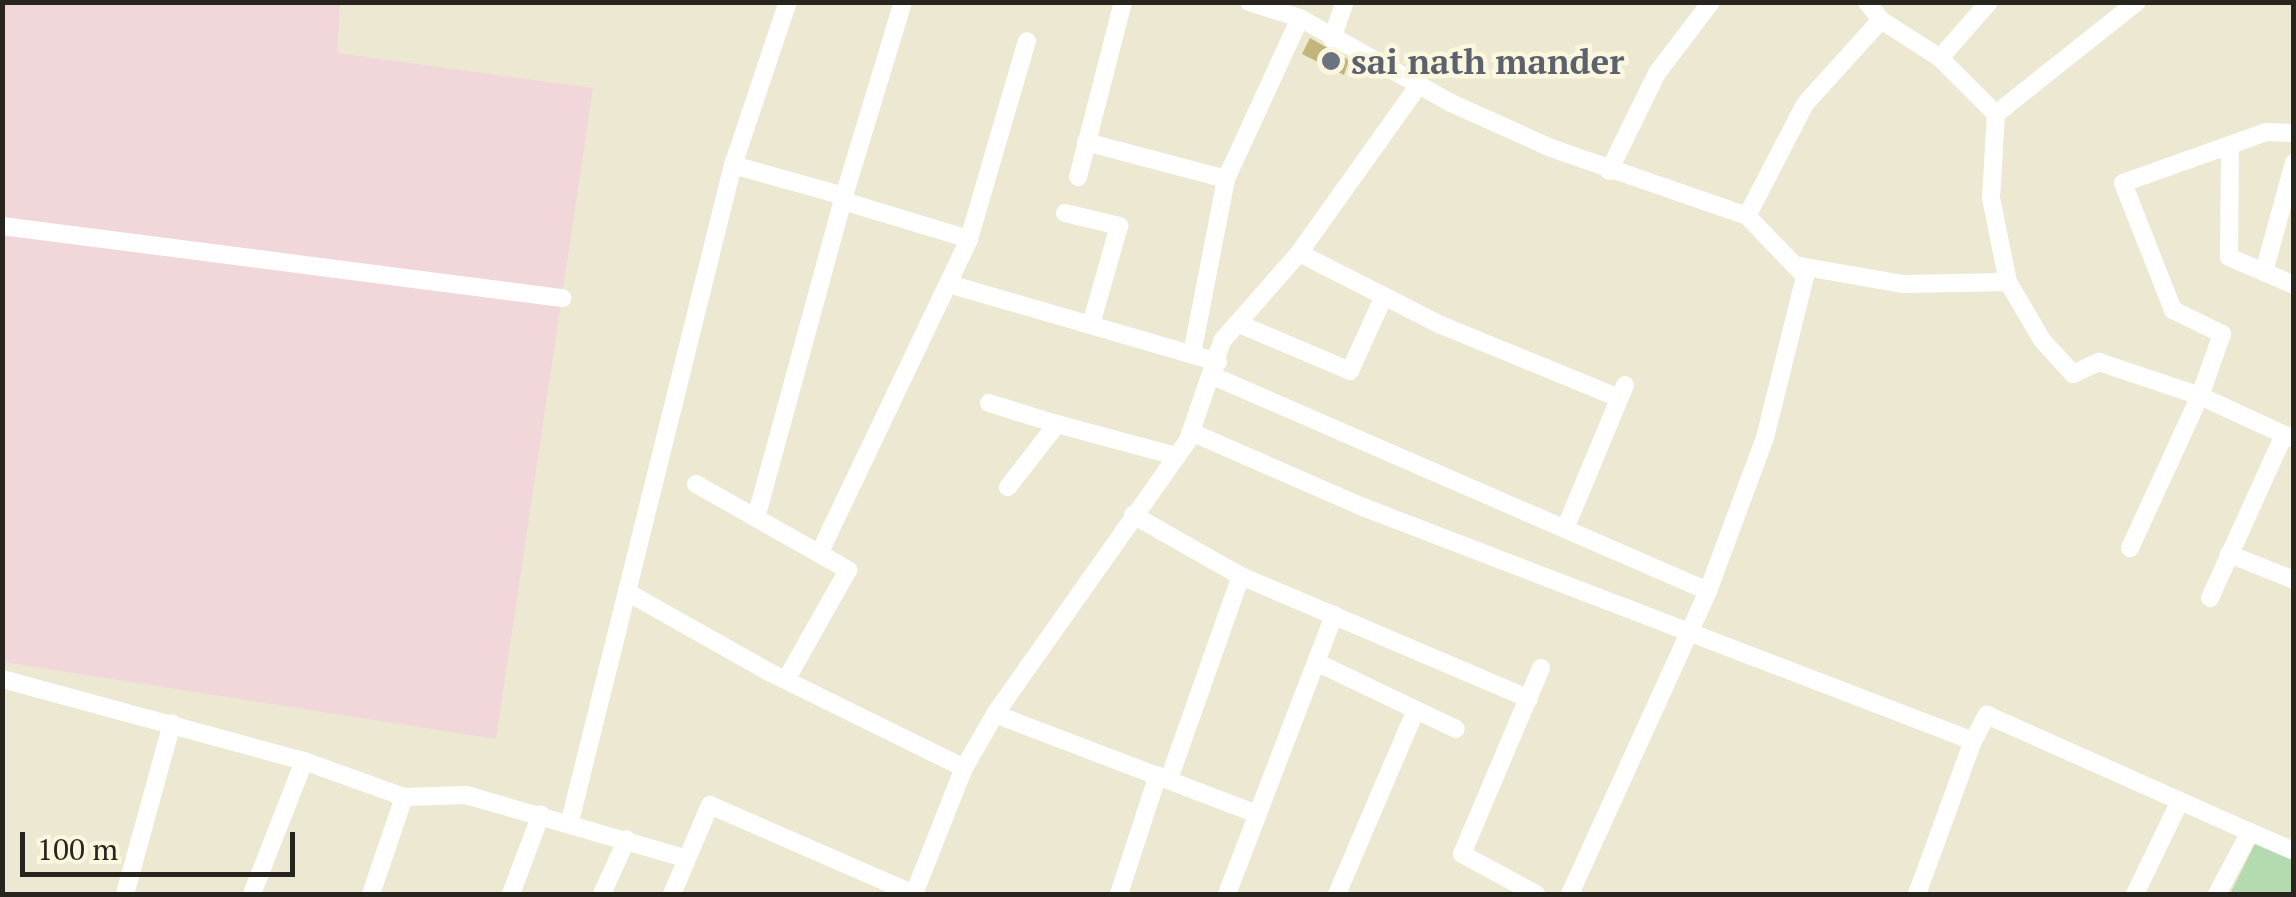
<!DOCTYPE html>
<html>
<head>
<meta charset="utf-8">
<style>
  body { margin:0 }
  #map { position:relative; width:2296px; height:897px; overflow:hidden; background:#ede8d1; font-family:"PT Serif",serif }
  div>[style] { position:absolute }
  .industrial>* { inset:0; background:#f1d6da }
  .green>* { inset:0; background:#b4dbaf }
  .building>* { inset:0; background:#c2b57d }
  .minor>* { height:18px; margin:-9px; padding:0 9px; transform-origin:9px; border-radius:9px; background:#fff }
  .dots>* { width:28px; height:28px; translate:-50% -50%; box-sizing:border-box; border:5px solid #fbf6de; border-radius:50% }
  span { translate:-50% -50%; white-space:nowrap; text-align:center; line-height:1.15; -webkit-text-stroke:9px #fbf6de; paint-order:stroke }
  .worship-label { font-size:35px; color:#5b616d; font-weight:700 }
  .left { translate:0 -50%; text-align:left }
  .frame { position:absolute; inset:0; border:5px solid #27251d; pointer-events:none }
  .scale { position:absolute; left:20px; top:832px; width:275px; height:45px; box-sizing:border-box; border:5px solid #27251d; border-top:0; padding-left:12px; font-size:30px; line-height:35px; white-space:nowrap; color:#27251d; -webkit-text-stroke:8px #fbf6de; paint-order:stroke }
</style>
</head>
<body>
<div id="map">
  <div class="industrial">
    <i style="clip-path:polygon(2px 3px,340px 3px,337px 53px,593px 88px,496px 739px,3px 662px)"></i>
  </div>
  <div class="green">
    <i style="clip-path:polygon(2256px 842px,2293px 860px,2293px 894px,2230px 894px)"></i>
  </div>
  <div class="building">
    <i style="clip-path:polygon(1310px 38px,1349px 60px,1344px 75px,1302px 54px)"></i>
  </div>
  <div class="minor">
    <i style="left:1249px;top:2px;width:53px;rotate:17.4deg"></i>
    <i style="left:1300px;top:18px;width:173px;rotate:29.4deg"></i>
    <i style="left:1451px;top:103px;width:110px;rotate:24.2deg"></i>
    <i style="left:1551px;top:148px;width:207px;rotate:19.1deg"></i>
    <i style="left:1747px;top:216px;width:126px;rotate:-62.6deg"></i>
    <i style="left:1805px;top:104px;width:113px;rotate:-47.9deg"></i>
    <i style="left:1881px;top:20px;width:23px;rotate:-128deg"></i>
    <i style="left:1881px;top:20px;width:70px;rotate:32.8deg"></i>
    <i style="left:1940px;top:58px;width:74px;rotate:-48.8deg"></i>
    <i style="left:1332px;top:39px;width:39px;rotate:-71deg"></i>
    <i style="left:1940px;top:58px;width:79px;rotate:45deg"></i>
    <i style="left:1996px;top:114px;width:180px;rotate:-38.5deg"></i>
    <i style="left:1996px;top:114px;width:84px;rotate:93.4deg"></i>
    <i style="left:1991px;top:198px;width:86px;rotate:78.6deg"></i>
    <i style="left:2008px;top:282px;width:67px;rotate:59.6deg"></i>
    <i style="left:2042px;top:340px;width:46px;rotate:47.6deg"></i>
    <i style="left:2073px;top:374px;width:29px;rotate:-25deg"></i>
    <i style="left:2099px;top:362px;width:107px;rotate:18.6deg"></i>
    <i style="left:2200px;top:396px;width:66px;rotate:-70.5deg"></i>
    <i style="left:2222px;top:334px;width:55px;rotate:-153.9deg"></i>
    <i style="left:2173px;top:310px;width:136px;rotate:-111.5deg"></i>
    <i style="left:2123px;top:183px;width:152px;rotate:-19.6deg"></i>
    <i style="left:2266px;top:132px;width:28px;rotate:2deg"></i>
    <i style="left:1086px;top:142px;width:145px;rotate:14.8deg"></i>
    <i style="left:2230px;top:145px;width:112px;rotate:90.5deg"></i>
    <i style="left:2229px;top:257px;width:71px;rotate:23.3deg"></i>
    <i style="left:733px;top:165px;width:115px;rotate:15.6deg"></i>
    <i style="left:844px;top:196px;width:334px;rotate:105.3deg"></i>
    <i style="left:1609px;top:171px;width:109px;rotate:-63.9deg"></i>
    <i style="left:1657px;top:73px;width:89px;rotate:-52.7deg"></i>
    <i style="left:1078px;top:177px;width:181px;rotate:-75.6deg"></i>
    <i style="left:844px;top:196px;width:203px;rotate:-73.1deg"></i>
    <i style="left:1065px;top:213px;width:56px;rotate:13.5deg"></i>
    <i style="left:1119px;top:226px;width:102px;rotate:105.9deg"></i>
    <i style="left:2px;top:226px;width:565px;rotate:7.33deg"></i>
    <i style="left:969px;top:239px;width:206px;rotate:-73.7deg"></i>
    <i style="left:1299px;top:253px;width:206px;rotate:-54.5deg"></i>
    <i style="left:1794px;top:265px;width:111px;rotate:9.9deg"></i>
    <i style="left:1903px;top:284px;width:105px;rotate:-1.1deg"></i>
    <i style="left:2265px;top:268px;width:109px;rotate:-74.6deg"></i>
    <i style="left:949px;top:284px;width:280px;rotate:16.2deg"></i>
    <i style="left:1237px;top:323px;width:123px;rotate:23deg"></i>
    <i style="left:1350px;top:371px;width:82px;rotate:-65.6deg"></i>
    <i style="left:1192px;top:354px;width:178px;rotate:-79deg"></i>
    <i style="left:1226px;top:179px;width:177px;rotate:-65.3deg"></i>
    <i style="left:1213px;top:376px;width:540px;rotate:23.48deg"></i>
    <i style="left:989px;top:403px;width:71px;rotate:17.2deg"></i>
    <i style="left:1057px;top:424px;width:80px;rotate:127.9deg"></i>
    <i style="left:1057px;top:424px;width:123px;rotate:15.1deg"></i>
    <i style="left:1191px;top:432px;width:188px;rotate:23.6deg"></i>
    <i style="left:1363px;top:507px;width:653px;rotate:20.99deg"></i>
    <i style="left:1973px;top:741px;width:30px;rotate:-62deg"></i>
    <i style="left:1987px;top:715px;width:288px;rotate:24deg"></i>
    <i style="left:696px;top:484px;width:175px;rotate:29.5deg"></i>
    <i style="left:848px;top:570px;width:126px;rotate:119.4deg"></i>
    <i style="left:1133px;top:515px;width:124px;rotate:29.5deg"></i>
    <i style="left:1241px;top:576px;width:313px;rotate:23.1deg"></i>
    <i style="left:1565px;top:529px;width:156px;rotate:-67.4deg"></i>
    <i style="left:2130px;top:548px;width:167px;rotate:-65.3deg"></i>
    <i style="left:2200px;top:396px;width:103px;rotate:24.6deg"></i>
    <i style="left:819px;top:554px;width:349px;rotate:-64.5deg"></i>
    <i style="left:969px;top:239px;width:132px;rotate:-163.2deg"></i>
    <i style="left:2229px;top:554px;width:70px;rotate:21.8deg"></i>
    <i style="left:627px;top:592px;width:165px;rotate:29.4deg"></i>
    <i style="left:771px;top:673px;width:215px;rotate:26.2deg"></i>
    <i style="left:2210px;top:598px;width:179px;rotate:-65.6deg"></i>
    <i style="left:1316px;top:662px;width:155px;rotate:25.6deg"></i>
    <i style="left:2px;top:679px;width:313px;rotate:15.2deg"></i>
    <i style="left:304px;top:761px;width:106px;rotate:19.8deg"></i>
    <i style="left:404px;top:797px;width:62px;rotate:-1.8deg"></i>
    <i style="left:466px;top:795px;width:227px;rotate:16.1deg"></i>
    <i style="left:995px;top:714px;width:280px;rotate:20.9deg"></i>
    <i style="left:1169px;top:779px;width:215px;rotate:-70.5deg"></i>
    <i style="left:570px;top:821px;width:676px;rotate:-76.05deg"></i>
    <i style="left:733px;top:165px;width:172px;rotate:-71.4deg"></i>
    <i style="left:125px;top:894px;width:177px;rotate:-74.6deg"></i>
    <i style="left:252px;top:894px;width:143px;rotate:-68.6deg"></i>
    <i style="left:371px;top:894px;width:102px;rotate:-71.2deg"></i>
    <i style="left:511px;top:894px;width:85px;rotate:-69.4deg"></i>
    <i style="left:602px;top:894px;width:60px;rotate:-65.6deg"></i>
    <i style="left:672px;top:894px;width:97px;rotate:-66.9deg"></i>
    <i style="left:710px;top:805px;width:223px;rotate:23.6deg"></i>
    <i style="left:914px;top:894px;width:136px;rotate:-68.4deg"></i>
    <i style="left:964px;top:768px;width:62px;rotate:-60.1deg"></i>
    <i style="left:995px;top:714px;width:335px;rotate:-54.8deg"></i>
    <i style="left:1188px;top:440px;width:105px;rotate:-71deg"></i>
    <i style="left:1222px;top:341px;width:117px;rotate:-48.8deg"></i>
    <i style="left:1299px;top:253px;width:159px;rotate:26.9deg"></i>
    <i style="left:1441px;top:325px;width:192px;rotate:22.3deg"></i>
    <i style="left:1119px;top:894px;width:125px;rotate:-71.9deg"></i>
    <i style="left:1227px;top:894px;width:299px;rotate:-69deg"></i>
    <i style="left:1337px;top:894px;width:200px;rotate:-66.8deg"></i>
    <i style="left:1536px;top:894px;width:84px;rotate:-151.6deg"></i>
    <i style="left:1462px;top:854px;width:202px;rotate:-67deg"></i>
    <i style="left:1570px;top:894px;width:333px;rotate:-65.5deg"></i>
    <i style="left:1708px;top:591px;width:163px;rotate:-69.6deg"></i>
    <i style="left:1765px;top:438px;width:167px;rotate:-76.1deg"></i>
    <i style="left:1805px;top:276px;width:83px;rotate:-134deg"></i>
    <i style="left:1917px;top:894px;width:163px;rotate:-69.9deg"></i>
    <i style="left:2135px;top:894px;width:103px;rotate:-64.2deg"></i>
    <i style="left:2217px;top:894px;width:70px;rotate:-62deg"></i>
    <i style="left:2250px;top:832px;width:48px;rotate:23.4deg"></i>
  </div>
  <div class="dots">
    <i style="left:1331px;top:61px;background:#6b7280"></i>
  </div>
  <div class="worship-label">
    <span class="left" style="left:1351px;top:61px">sai nath mander</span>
  </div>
  <div class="frame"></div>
  <div class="scale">100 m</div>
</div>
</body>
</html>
